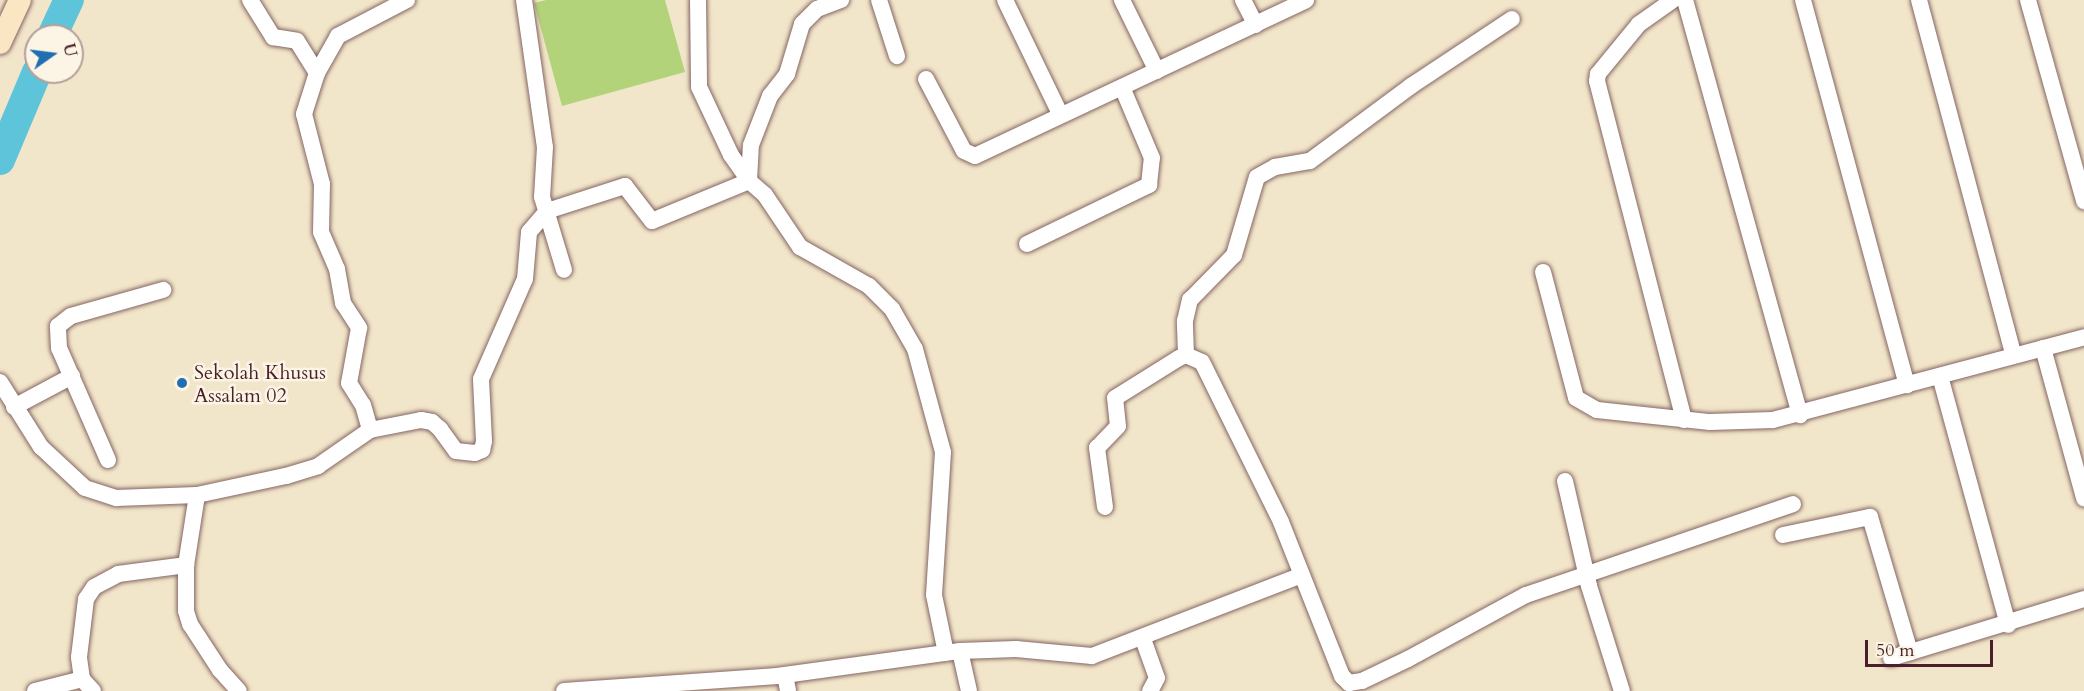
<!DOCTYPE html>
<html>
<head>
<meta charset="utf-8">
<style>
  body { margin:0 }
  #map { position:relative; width:2084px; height:691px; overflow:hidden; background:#f2e6ca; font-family:Cardo,serif }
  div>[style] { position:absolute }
  .green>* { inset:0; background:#b3d37b }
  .river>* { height:30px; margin:-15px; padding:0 15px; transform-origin:15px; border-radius:15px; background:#5dc4d9 }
  .roads { filter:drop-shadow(0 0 2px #856563) drop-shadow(0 0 2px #856563) }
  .street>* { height:16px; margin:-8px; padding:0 8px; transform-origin:8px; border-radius:8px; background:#fff }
  .secondary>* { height:22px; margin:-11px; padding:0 11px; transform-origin:11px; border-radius:11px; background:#fbe6c4 }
  .dots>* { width:16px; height:16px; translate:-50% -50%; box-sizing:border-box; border:3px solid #fcf5e5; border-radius:50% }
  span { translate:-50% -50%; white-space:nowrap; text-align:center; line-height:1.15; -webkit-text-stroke:5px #fcf5e5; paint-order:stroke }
  .poi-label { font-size:20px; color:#4a1f2b }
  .left { translate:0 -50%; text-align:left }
  .north { position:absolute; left:24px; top:24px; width:60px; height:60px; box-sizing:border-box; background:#fcf5e5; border:2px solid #b59f9b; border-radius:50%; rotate:76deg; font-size:16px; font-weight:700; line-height:24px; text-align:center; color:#4a1f2b }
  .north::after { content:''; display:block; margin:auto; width:21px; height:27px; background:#1f6fb2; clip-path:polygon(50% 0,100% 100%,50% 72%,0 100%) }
  .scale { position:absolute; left:1865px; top:640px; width:128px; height:27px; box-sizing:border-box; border:3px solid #4a1f2b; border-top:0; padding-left:8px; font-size:18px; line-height:21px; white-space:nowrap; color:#4a1f2b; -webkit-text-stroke:4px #fcf5e5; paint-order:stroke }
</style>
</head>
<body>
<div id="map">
  <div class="green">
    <i style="clip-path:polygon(546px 0,665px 0,685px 72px,562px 106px,534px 3px)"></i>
  </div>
  <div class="river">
    <i style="left:52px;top:36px;width:40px;rotate:-65deg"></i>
    <i style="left:0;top:160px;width:95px;rotate:-67.2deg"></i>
  </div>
  <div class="roads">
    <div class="street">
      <i style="left:250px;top:0;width:44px;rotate:58.1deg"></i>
      <i style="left:273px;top:37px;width:24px;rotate:9deg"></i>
      <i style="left:297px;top:41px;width:38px;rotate:58deg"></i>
      <i style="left:317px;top:73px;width:43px;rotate:107.6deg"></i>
      <i style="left:304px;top:114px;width:72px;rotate:75.6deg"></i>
      <i style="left:322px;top:184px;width:48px;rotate:91.2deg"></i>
      <i style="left:321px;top:232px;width:40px;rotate:66.6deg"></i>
      <i style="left:337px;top:269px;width:35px;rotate:80deg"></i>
      <i style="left:343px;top:303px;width:30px;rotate:57deg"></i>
      <i style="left:359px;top:328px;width:56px;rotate:100.3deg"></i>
      <i style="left:349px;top:383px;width:26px;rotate:58deg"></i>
      <i style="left:363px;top:405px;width:26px;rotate:74deg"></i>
      <i style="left:524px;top:0;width:148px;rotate:81.9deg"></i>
      <i style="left:545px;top:147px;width:50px;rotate:93.4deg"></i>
      <i style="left:542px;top:197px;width:76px;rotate:73.2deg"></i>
      <i style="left:698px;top:0;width:87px;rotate:89.3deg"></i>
      <i style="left:699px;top:87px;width:75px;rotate:64.8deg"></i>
      <i style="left:731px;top:155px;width:32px;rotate:55deg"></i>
      <i style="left:749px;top:181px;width:21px;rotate:41deg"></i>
      <i style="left:765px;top:195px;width:63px;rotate:56.1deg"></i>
      <i style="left:800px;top:247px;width:79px;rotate:29.5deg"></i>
      <i style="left:869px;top:286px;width:33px;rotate:45deg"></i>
      <i style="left:892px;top:309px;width:46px;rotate:60.1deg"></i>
      <i style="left:915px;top:349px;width:107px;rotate:74.8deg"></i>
      <i style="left:943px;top:452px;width:143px;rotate:93.6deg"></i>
      <i style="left:934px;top:595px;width:59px;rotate:78.3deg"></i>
      <i style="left:879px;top:0;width:59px;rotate:72.2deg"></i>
      <i style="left:1005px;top:0;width:127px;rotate:64.2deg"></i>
      <i style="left:1122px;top:0;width:79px;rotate:63.8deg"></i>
      <i style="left:1243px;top:0;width:28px;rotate:63deg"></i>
      <i style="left:1673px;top:0;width:42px;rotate:144.8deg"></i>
      <i style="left:1639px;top:24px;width:65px;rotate:129.4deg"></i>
      <i style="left:1598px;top:74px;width:7px;rotate:98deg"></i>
      <i style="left:1597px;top:81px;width:350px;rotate:75.6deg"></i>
      <i style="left:1685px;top:0;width:431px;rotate:74.5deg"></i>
      <i style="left:1803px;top:0;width:399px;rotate:74.9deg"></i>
      <i style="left:1919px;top:0;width:368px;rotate:75.1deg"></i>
      <i style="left:2028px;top:0;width:209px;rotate:74.4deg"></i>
      <i style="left:317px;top:73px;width:43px;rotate:-60.4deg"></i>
      <i style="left:338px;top:36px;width:78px;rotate:-27.6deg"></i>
      <i style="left:926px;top:79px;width:81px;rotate:62.2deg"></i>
      <i style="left:964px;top:151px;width:12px;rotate:24deg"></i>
      <i style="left:975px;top:156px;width:366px;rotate:-25.2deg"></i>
      <i style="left:1027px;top:244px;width:136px;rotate:-25.8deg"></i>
      <i style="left:1149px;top:185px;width:27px;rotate:-84deg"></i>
      <i style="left:1152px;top:158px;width:77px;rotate:-112.9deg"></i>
      <i style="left:1543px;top:272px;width:130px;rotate:75.3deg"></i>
      <i style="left:1576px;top:398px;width:24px;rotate:30deg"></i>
      <i style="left:1597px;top:410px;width:114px;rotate:6.1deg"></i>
      <i style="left:1710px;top:422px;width:63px;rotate:-1.8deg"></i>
      <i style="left:1773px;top:420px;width:322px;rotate:-14.9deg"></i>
      <i style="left:2043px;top:348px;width:156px;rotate:74.7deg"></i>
      <i style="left:1186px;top:355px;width:34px;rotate:-92deg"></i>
      <i style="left:1185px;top:321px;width:22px;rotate:-77deg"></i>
      <i style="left:1190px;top:300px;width:63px;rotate:-45.6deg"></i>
      <i style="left:1234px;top:255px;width:81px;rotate:-73.6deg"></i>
      <i style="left:1257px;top:177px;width:21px;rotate:-29deg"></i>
      <i style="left:1275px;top:167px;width:36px;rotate:-10deg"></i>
      <i style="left:1310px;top:161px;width:126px;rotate:-36.6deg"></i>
      <i style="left:1411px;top:86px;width:121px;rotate:-33.6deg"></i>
      <i style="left:1940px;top:376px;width:258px;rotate:74.7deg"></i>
      <i style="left:0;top:382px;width:77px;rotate:57.8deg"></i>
      <i style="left:41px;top:447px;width:60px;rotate:43deg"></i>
      <i style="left:85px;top:488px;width:33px;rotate:18deg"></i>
      <i style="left:116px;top:498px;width:81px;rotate:-2.1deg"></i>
      <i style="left:197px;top:495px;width:91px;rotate:-12.1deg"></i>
      <i style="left:286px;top:476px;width:34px;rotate:-17deg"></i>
      <i style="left:318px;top:466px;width:63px;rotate:-34.7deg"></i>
      <i style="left:370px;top:430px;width:52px;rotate:-11.1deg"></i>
      <i style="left:421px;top:420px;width:11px;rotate:10deg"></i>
      <i style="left:432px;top:422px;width:11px;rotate:41deg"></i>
      <i style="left:440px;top:429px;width:27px;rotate:54deg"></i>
      <i style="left:456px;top:451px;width:19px;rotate:6deg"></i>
      <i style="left:475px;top:453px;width:8px;rotate:-23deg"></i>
      <i style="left:482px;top:450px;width:9px;rotate:-77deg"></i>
      <i style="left:484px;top:441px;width:62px;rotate:-92.8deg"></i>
      <i style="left:481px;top:379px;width:109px;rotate:-66.3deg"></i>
      <i style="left:525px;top:279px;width:47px;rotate:-85.1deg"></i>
      <i style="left:529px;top:232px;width:28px;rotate:-49deg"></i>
      <i style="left:547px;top:211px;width:82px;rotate:-17.8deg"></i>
      <i style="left:625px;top:186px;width:44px;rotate:52.4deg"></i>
      <i style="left:652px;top:221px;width:105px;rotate:-22.4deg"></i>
      <i style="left:749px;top:181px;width:36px;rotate:-87deg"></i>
      <i style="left:751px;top:145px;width:53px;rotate:-68.8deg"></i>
      <i style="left:770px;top:96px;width:28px;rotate:-52deg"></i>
      <i style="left:787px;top:74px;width:52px;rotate:-73.3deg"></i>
      <i style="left:802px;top:24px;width:21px;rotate:-45deg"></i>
      <i style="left:817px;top:9px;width:26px;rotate:-21deg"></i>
      <i style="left:14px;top:407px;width:66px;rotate:-28.1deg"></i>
      <i style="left:108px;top:460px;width:122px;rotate:-113.6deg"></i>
      <i style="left:59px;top:348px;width:22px;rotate:-93deg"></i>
      <i style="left:58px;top:326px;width:16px;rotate:-38deg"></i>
      <i style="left:71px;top:316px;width:96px;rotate:-15.8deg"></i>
      <i style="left:1565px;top:481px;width:108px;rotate:77.1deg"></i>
      <i style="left:1589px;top:586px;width:110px;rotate:72.6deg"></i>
      <i style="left:197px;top:495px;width:71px;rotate:98.9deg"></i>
      <i style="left:186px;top:565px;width:46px;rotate:90deg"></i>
      <i style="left:186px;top:611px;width:14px;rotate:73deg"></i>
      <i style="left:190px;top:624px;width:55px;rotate:56.9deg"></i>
      <i style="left:220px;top:670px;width:28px;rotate:48deg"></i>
      <i style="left:1105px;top:507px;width:60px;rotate:-97.7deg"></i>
      <i style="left:1097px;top:448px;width:30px;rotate:-46deg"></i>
      <i style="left:1118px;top:426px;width:28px;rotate:-96deg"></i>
      <i style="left:1115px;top:398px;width:75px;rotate:-32deg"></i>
      <i style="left:1179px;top:358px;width:8px;rotate:-23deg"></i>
      <i style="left:1186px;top:355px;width:17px;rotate:24deg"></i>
      <i style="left:1202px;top:362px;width:178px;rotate:63.7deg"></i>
      <i style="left:1281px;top:522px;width:166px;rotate:68.4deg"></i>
      <i style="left:1342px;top:676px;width:10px;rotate:45deg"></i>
      <i style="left:1349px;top:683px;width:13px;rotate:-9deg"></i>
      <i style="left:1362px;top:681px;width:51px;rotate:-25.6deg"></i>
      <i style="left:1408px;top:659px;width:134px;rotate:-28.5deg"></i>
      <i style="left:1526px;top:595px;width:282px;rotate:-18.8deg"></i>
      <i style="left:1783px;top:535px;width:89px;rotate:-11.7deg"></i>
      <i style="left:1870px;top:517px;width:141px;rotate:73.5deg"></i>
      <i style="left:1143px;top:639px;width:41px;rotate:70.3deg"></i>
      <i style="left:1157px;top:678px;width:15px;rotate:118deg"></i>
      <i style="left:960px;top:651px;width:41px;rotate:77.3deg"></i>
      <i style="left:1891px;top:658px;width:202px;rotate:-17deg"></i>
      <i style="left:785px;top:675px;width:16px;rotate:79deg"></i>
      <i style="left:35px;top:691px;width:49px;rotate:-14.3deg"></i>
      <i style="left:93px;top:691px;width:16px;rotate:-133deg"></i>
      <i style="left:82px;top:679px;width:22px;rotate:-98deg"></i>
      <i style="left:79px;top:657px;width:58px;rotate:-83.1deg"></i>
      <i style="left:86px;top:599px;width:14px;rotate:-56deg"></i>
      <i style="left:94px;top:587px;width:27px;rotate:-28deg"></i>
      <i style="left:118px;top:574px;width:69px;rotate:-7.5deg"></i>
      <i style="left:564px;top:691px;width:214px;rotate:-4deg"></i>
      <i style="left:777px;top:676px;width:185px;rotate:-7.8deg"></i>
      <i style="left:960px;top:651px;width:56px;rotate:-2deg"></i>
      <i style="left:1016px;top:649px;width:76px;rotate:5.3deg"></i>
      <i style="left:1092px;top:656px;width:225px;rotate:-21.1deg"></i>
    </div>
    <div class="secondary">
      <i style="left:0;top:43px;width:47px;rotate:-65.1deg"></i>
    </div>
  </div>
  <div class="dots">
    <i style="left:182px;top:383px;background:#1f6fb2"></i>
  </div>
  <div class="poi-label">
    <span class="left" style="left:194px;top:384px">Sekolah Khusus<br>Assalam 02</span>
  </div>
  <div class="north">U</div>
  <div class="scale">50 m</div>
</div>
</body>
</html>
